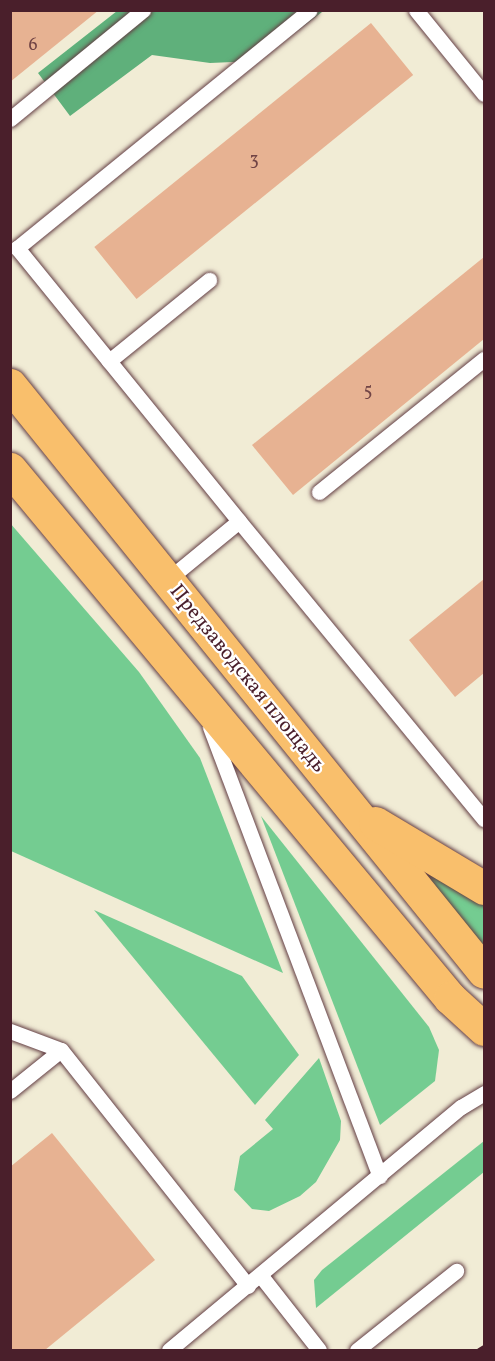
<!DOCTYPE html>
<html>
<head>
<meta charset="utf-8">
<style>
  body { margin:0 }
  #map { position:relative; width:495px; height:1361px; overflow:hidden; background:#f1ecd5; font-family:Vollkorn,serif }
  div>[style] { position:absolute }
  .green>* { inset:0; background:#74cc91 }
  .forest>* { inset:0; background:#5fb07b }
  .building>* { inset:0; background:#e7b292; transform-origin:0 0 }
  .roads { filter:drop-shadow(0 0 2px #633e44) drop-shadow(0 0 2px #633e44) }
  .lane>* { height:15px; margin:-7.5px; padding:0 7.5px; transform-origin:7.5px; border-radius:7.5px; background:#fff }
  .primary>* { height:33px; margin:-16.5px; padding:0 16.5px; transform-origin:16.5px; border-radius:16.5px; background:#f9bf6c }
  .rail>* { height:4.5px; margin:-2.25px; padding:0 2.25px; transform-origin:2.25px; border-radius:2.25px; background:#4a1f2b }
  span { translate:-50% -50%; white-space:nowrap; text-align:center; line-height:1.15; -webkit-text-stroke:4.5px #fff; paint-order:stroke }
  .number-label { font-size:18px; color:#714445 }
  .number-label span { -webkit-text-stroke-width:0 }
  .street-label { font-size:21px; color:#4a1f2b }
  .frame { position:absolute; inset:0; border:12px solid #4a1f2b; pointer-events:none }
</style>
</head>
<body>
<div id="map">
  <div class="green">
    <i style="clip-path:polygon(10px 523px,139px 672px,200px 758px,283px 973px,11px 851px)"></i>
    <i style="clip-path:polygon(261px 816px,429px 1027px,439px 1050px,435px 1081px,380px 1125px)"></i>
    <i style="clip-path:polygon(393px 845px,484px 899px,484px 952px)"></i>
    <i style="clip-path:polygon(94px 910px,242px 976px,299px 1055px,255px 1105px)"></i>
    <i style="clip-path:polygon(319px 1058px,341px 1121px,340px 1140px,316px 1182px,300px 1196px,269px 1211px,252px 1209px,234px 1190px,240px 1156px,273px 1129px,265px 1120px)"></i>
    <i style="clip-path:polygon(484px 1141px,484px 1172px,316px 1308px,314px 1280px,322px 1270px)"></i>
  </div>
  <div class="forest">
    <i style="clip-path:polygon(117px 11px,322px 11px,322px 12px,258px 61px,210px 63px,152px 55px,70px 116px,38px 73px)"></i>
  </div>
  <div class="building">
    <i style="clip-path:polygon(10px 10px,99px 10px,10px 82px)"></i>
    <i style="left:371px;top:23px;width:67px;height:356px;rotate:51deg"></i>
    <i style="clip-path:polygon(484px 257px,484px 339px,293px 495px,252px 445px)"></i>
    <i style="clip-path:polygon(484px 579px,484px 673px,455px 697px,409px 640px)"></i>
    <i style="clip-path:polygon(52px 1133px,155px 1260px,45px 1350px,10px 1350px,10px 1167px)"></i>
  </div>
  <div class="roads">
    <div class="lane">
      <i style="left:416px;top:10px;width:108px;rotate:51deg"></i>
      <i style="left:10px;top:119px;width:172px;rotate:-39.3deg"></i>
      <i style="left:109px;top:361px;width:129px;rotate:-39deg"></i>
      <i style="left:319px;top:492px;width:212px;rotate:-38.9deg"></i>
      <i style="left:239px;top:521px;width:386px;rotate:50.6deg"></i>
      <i style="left:166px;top:581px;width:94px;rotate:-39.4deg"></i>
      <i style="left:239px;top:521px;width:352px;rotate:-129.1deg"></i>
      <i style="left:17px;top:248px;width:377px;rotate:-39.1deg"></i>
      <i style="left:210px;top:727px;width:480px;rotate:69.3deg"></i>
      <i style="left:10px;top:1031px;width:54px;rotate:20.4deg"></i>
      <i style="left:61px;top:1050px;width:301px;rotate:51.6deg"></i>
      <i style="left:10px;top:1091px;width:65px;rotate:-38.8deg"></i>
      <i style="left:261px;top:1276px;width:94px;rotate:51.9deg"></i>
      <i style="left:169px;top:1350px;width:380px;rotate:-39.8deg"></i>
      <i style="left:461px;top:1107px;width:27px;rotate:-31deg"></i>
      <i style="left:357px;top:1350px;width:127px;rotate:-38.6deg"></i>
    </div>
    <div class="primary">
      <i style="left:10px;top:385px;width:754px;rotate:51.08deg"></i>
      <i style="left:10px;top:469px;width:688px;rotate:50.25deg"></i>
      <i style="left:450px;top:998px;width:46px;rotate:42.4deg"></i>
      <i style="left:375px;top:823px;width:127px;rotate:30.8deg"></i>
    </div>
  </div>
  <div class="rail">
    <i style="left:479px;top:1350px;width:6px;rotate:-31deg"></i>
  </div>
  <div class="number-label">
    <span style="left:33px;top:46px">6</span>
    <span style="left:254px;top:161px">3</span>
    <span style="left:368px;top:392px">5</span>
  </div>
  <div class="street-label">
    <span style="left:247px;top:679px;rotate:51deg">Предзаводская площадь</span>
  </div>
  <div class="frame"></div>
</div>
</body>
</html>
